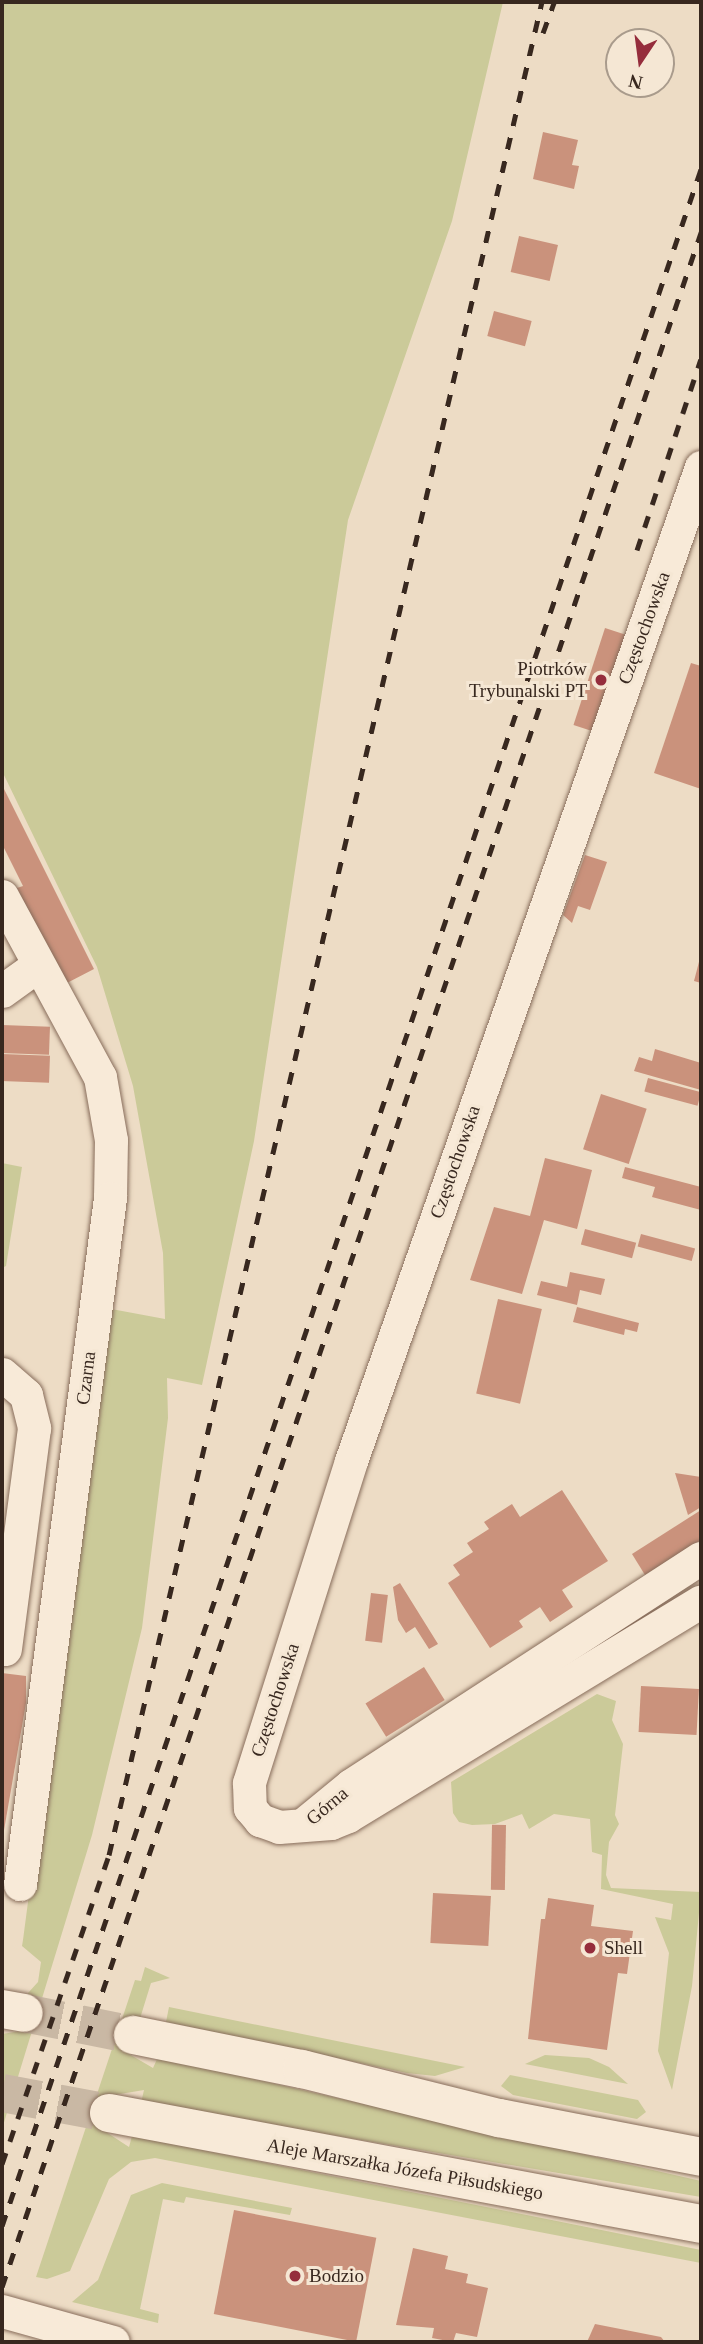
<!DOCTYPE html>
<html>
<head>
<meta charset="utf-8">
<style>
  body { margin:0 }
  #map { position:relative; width:703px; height:2344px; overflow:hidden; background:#eddcc5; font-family:Georgia,serif }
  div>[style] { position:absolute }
  .green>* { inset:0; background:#cbca99 }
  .building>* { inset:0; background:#ca927c; transform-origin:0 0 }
  .secondary-tunnel>* { height:38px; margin-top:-19px; transform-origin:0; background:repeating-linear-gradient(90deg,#c9b8a4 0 38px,transparent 0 57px) }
  .roads { filter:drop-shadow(0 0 2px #886d5b) drop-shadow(0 0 2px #886d5b) }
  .street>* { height:33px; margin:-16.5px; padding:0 16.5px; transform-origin:16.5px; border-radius:16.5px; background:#f8ead8 }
  .secondary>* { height:38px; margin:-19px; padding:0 19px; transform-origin:19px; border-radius:19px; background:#f8ead8 }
  .rail>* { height:5px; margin-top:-2.5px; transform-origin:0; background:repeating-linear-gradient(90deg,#38281f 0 12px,transparent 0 24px) }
  .dots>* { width:19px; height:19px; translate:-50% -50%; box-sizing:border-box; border:4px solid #f5e7d4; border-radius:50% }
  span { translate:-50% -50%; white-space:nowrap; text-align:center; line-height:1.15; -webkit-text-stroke:6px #f5e7d4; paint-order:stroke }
  .street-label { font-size:19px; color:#38281f }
  .poi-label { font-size:19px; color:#38281f }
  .right { translate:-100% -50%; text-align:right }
  .left { translate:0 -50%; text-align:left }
  .frame { position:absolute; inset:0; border:4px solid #38281f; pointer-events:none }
  .north { position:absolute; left:605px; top:28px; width:70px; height:70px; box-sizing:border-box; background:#f5e7d4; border:2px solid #a99b8c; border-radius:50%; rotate:193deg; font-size:19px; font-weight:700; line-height:28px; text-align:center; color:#38281f }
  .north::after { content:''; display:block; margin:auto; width:24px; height:32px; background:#952d3c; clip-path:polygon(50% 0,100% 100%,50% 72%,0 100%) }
</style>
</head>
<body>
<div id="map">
  <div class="green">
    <i style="clip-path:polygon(2px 2px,503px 2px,452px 221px,348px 520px,254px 1141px,202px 1385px,167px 1378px,168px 1418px,142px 1628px,92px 1835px,2px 2129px,2px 2034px,21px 2031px,28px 1993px,38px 1982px,41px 1962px,22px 1946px,23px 1940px,106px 1308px,165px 1319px,163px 1253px,133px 1086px,97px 967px,2px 771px)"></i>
    <i style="clip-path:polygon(2px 1163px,22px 1167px,6px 1266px,2px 1268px)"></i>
    <i style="clip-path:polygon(597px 1694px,616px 1701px,612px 1720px,623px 1744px,615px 1815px,619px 1824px,609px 1842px,606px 1875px,611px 1888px,701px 1892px,692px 1986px,672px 2090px,658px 2051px,669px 1953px,655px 1917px,671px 1920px,673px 1904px,601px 1889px,602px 1855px,592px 1852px,590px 1819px,554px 1814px,529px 1829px,522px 1814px,495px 1824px,472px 1825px,459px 1822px,453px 1813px,451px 1782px)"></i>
    <i style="clip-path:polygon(145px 1967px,170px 1978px,151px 1983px,129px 2054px,153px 2068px,158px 2057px,701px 2181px,701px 2197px,141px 2103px,144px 2090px,114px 2095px,106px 2132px,129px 2147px,132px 2136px,701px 2250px,701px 2263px,155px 2158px,131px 2162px,109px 2179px,70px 2271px,47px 2279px,36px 2277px,135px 1980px,141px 1981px)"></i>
    <i style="clip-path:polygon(169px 2007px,465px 2067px,435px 2076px,407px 2073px,166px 2022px)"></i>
    <i style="clip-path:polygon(545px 2055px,589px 2058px,609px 2067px,628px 2084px,525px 2064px)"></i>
    <i style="clip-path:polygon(510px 2075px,638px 2100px,646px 2112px,637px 2119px,513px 2095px,501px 2086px)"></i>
    <i style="clip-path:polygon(162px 2183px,292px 2208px,290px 2215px,186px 2197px,184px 2203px,163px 2199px,140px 2309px,159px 2314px,158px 2323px,72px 2302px,98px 2280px,131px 2195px)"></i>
  </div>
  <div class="building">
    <i style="clip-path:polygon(543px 132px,578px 140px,572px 165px,579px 166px,574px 189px,533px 179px)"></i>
    <i style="left:519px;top:236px;width:40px;height:37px;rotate:13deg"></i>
    <i style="left:494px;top:311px;width:39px;height:26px;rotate:15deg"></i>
    <i style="left:605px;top:628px;width:25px;height:102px;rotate:18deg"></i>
    <i style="clip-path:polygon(691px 663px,701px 666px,701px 789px,654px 773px)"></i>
    <i style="clip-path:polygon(2px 785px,94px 969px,65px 984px,17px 888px,23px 886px,2px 844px)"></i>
    <i style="clip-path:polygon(585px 855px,607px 862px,590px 910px,578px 906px,572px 923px,563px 915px)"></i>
    <i style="clip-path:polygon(700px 958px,701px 958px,701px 983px,694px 981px)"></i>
    <i style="left:2px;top:1025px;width:48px;height:28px;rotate:2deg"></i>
    <i style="clip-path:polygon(655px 1049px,701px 1063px,701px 1090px,634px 1071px,639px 1057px,652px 1061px)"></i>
    <i style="left:2px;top:1054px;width:48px;height:27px;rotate:2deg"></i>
    <i style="left:648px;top:1078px;width:55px;height:14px;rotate:15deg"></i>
    <i style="left:601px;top:1094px;width:48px;height:58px;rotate:18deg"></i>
    <i style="clip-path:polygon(545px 1158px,592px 1170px,577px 1229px,544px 1220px,522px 1294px,470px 1280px,494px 1207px,530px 1216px)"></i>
    <i style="clip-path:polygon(625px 1167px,701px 1187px,701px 1210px,652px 1197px,655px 1187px,622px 1178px)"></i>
    <i style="left:585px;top:1229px;width:53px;height:16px;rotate:15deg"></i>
    <i style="left:641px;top:1234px;width:56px;height:13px;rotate:15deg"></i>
    <i style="clip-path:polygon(570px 1272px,605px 1279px,601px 1295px,580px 1290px,577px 1305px,537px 1295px,541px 1281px,567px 1287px)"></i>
    <i style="left:498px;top:1299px;width:45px;height:97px;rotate:13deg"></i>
    <i style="clip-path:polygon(577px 1307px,639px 1323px,637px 1332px,625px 1329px,624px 1335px,573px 1322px)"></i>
    <i style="clip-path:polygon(675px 1473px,701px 1477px,701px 1507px,688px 1515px)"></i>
    <i style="clip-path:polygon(562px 1490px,608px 1561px,562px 1590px,573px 1607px,550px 1622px,540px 1607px,519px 1621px,523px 1627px,490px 1648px,448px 1583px,460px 1575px,453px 1565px,473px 1552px,467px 1543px,489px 1529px,484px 1522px,512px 1504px,520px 1517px)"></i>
    <i style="clip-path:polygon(701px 1510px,701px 1540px,645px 1575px,632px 1554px)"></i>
    <i style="clip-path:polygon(400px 1583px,438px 1644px,429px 1649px,415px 1627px,406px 1633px,398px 1620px,393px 1587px)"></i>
    <i style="left:371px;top:1593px;width:17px;height:48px;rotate:7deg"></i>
    <i style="left:424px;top:1667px;width:39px;height:69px;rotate:58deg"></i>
    <i style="clip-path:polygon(2px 1673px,26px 1676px,26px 1703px,3px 1836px)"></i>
    <i style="left:641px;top:1686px;width:58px;height:46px;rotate:3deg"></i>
    <i style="left:506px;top:1825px;width:65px;height:14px;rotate:91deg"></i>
    <i style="left:433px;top:1893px;width:58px;height:50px;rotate:3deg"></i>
    <i style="clip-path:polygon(548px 1898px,594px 1905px,591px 1926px,633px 1931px,627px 1974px,618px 1973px,607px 2050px,528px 2039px,541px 1919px,545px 1919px)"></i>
    <i style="left:234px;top:2210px;width:145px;height:106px;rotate:11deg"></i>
    <i style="clip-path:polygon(413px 2248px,448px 2256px,445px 2269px,468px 2274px,466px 2283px,488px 2288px,477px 2337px,456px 2333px,453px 2342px,432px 2338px,434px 2328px,396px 2325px)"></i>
    <i style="clip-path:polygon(595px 2324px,661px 2337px,665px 2342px,587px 2342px)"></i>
  </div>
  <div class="secondary-tunnel">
    <i style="left:24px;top:2013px;width:111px;rotate:11.4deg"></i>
    <i style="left:2px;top:2093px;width:109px;rotate:10.6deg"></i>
  </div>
  <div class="roads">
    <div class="street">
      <i style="left:701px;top:467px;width:1054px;rotate:109.4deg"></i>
      <i style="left:351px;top:1461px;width:338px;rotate:107.6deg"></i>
      <i style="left:249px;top:1783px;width:25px;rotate:88deg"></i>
      <i style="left:250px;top:1808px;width:16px;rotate:50deg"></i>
      <i style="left:260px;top:1820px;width:20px;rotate:20deg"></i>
      <i style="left:279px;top:1827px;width:52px;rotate:-4.4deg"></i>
      <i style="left:331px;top:1823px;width:18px;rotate:-22deg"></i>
      <i style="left:348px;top:1816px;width:413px;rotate:-31.3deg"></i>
      <i style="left:2px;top:896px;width:206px;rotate:61.6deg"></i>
      <i style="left:100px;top:1077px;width:64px;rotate:80.1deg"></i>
      <i style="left:111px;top:1140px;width:58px;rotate:91deg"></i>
      <i style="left:110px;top:1198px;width:692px;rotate:97.47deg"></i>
      <i style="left:2px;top:991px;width:44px;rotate:-35.8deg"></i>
      <i style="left:2px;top:1374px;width:32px;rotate:41deg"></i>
      <i style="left:26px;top:1395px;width:34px;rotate:76deg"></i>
      <i style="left:34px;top:1428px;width:223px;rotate:97.5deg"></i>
      <i style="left:306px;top:1822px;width:58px;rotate:-39.4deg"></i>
      <i style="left:351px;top:1785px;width:417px;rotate:-33deg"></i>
      <i style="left:2px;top:2311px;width:115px;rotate:15.6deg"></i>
    </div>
    <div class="secondary">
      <i style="left:2px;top:2009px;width:22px;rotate:10deg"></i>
      <i style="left:133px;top:2035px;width:172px;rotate:11.4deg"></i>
      <i style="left:302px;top:2069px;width:203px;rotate:14deg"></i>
      <i style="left:499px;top:2118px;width:206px;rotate:10.9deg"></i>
      <i style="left:109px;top:2113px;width:602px;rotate:10.62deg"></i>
    </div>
  </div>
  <div class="rail">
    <i style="left:543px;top:33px;width:33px;rotate:-70deg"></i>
    <i style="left:637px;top:550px;width:201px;rotate:-71.5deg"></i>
    <i style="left:2px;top:2164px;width:327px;rotate:-70.9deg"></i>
    <i style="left:109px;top:1855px;width:1903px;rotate:-76.85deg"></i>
    <i style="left:2px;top:2226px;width:2173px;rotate:-71.23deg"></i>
    <i style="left:2px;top:2287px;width:2171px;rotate:-71.21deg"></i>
  </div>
  <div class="dots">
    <i style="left:601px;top:680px;background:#952d3c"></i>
    <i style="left:590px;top:1948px;background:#952d3c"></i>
    <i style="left:295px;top:2276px;background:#952d3c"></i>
  </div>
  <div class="street-label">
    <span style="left:644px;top:628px;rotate:-70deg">Częstochowska</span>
    <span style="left:455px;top:1162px;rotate:-71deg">Częstochowska</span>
    <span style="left:86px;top:1378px;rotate:-83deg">Czarna</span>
    <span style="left:275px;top:1700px;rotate:-72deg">Częstochowska</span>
    <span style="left:327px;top:1806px;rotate:-40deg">Górna</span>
    <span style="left:405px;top:2169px;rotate:10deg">Aleje Marszałka Józefa Piłsudskiego</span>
  </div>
  <div class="poi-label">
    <span class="right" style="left:587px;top:680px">Piotrków<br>Trybunalski PT</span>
    <span class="left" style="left:604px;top:1948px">Shell</span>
    <span class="left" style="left:309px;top:2276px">Bodzio</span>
  </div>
  <div class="frame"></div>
  <div class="north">N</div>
</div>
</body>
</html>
